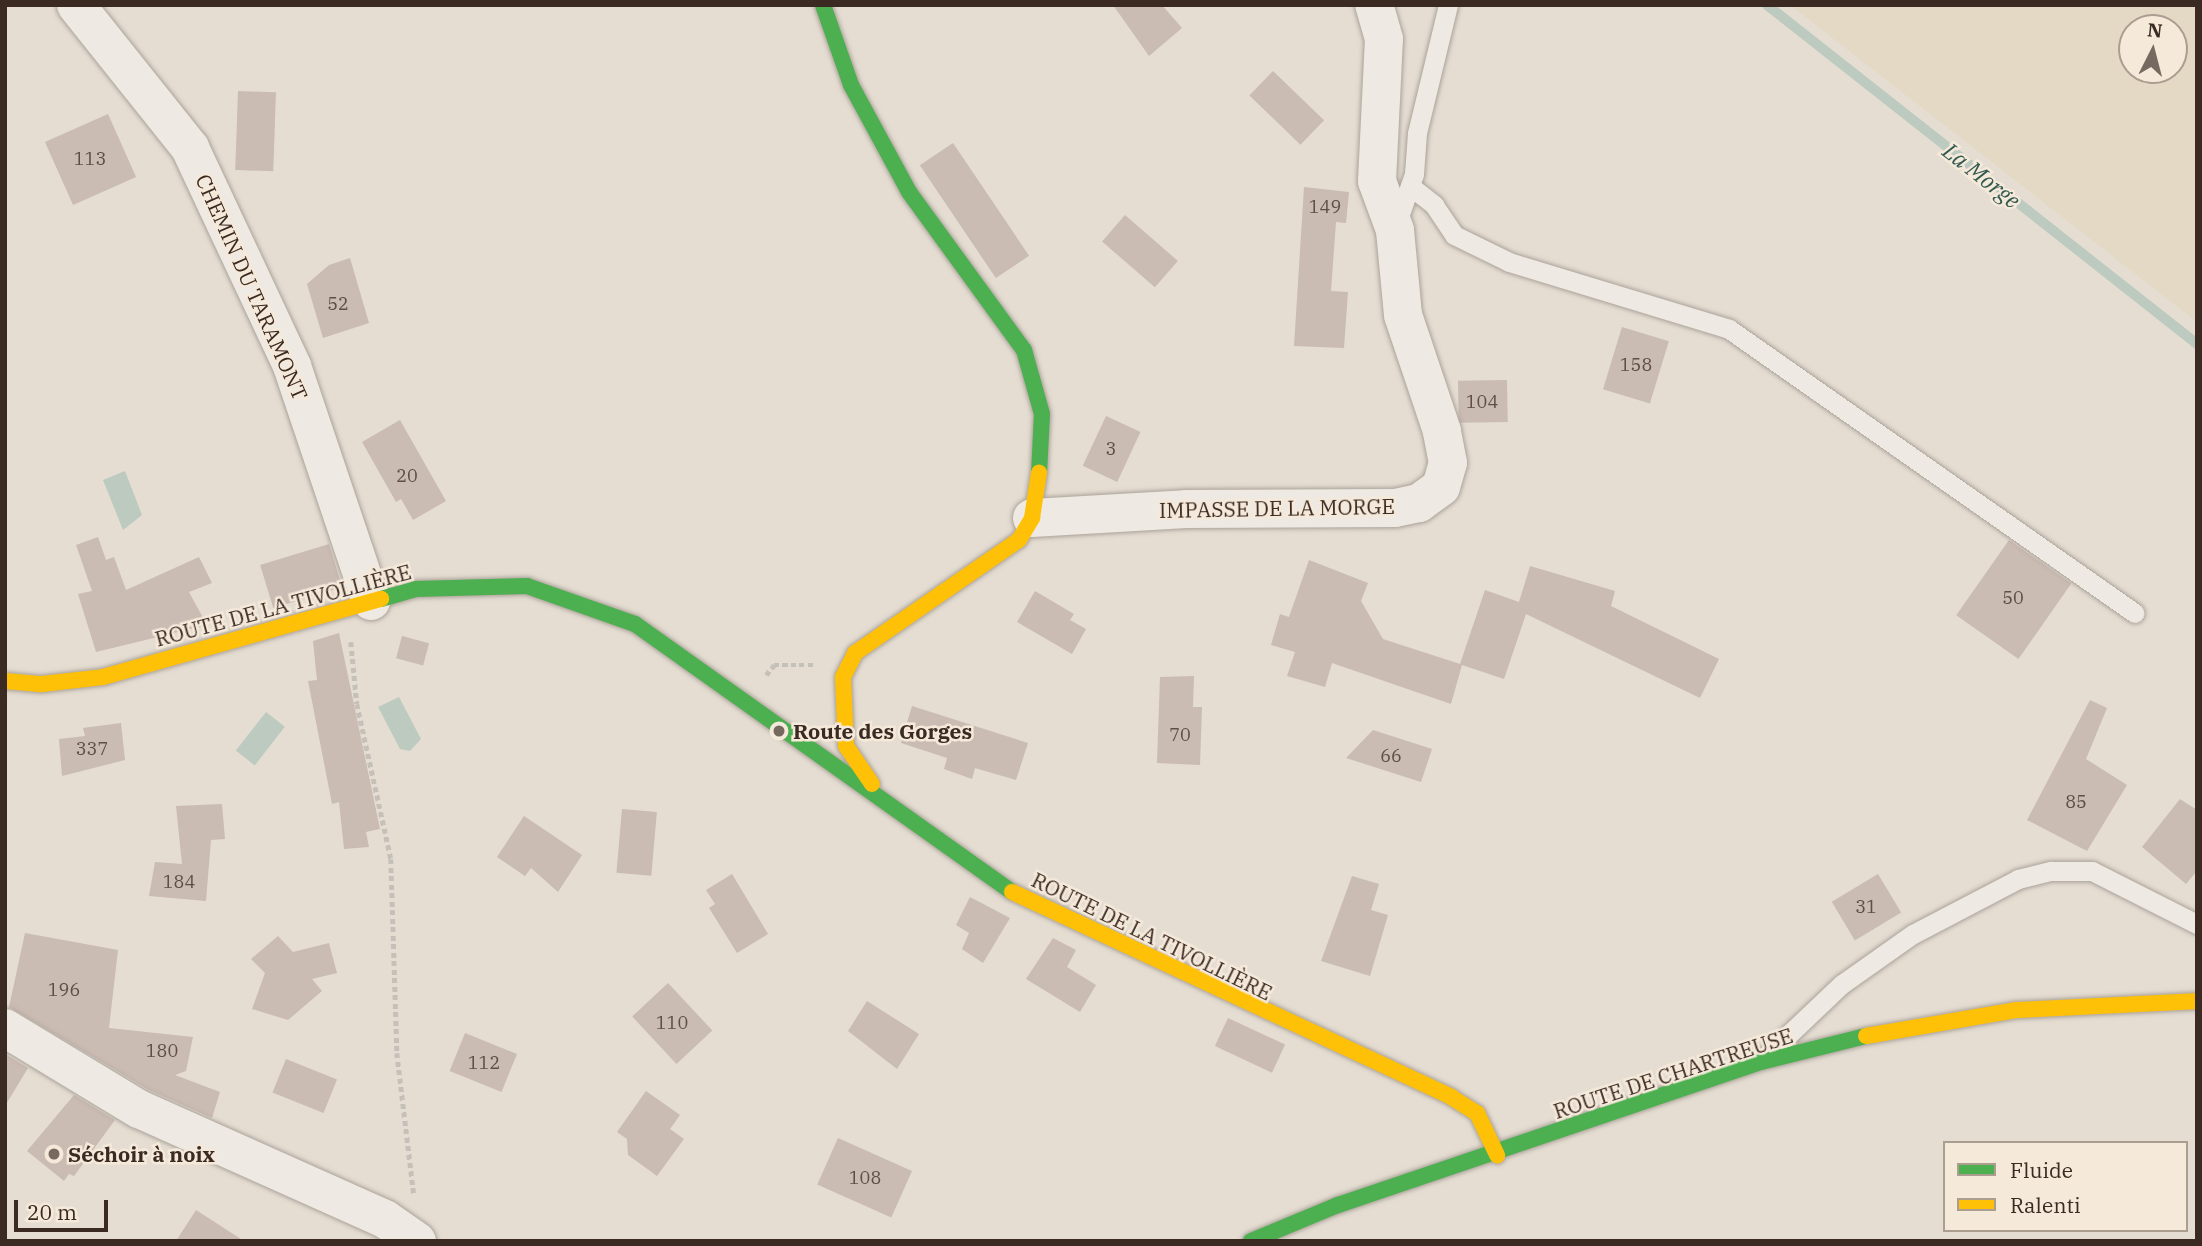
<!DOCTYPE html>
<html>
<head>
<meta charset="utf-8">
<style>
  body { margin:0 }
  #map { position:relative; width:2202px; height:1246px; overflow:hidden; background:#e5ddd2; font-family:"IBM Plex Serif",serif }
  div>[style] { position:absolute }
  .farmland>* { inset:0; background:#e4d9c4 }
  .water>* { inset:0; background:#bccac0; transform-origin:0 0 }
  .stream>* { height:10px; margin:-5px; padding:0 5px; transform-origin:5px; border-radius:5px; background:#bccac0 }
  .building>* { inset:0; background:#cabbb3; transform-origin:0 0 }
  .path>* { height:4.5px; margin-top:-2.25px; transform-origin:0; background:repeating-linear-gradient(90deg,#c6c0ba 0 5px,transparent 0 8.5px) }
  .roads { filter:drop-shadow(0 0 2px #aba39a) drop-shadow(0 0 2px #aba39a) }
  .lane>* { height:19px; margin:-9.5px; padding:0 9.5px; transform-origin:9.5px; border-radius:9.5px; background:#eee9e3 }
  .street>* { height:38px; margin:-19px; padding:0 19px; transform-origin:19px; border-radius:19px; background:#eee9e3 }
  .fast>* { height:16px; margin:-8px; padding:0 8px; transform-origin:8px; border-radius:8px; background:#4caf50 }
  .slow>* { height:16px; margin:-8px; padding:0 8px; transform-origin:8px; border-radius:8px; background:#ffc107 }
  .dots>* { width:19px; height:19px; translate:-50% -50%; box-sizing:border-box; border:4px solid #f5e9da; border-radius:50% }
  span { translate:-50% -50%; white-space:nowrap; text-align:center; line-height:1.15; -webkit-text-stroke:5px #f5e9da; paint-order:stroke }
  .number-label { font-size:18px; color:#5f4e46 }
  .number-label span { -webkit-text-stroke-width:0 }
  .street-label { font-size:21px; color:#3b2a22 }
  .poi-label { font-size:21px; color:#3b2a22; font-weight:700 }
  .left { translate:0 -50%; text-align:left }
  .water-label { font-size:23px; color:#325a51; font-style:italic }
  .frame { position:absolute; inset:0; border:7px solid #3b2a22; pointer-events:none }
  .legend { position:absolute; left:1943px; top:1141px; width:245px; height:91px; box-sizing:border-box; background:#f5e9da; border:2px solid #ab9d90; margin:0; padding:9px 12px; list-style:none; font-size:21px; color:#3b2a22 }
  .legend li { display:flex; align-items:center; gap:14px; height:35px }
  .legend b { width:35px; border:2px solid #ab9d90 }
  .north { position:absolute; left:2118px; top:14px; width:70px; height:70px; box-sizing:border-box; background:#f5e9da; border:2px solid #ab9d90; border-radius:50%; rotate:6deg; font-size:19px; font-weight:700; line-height:28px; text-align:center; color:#3b2a22 }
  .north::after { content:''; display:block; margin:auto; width:24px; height:32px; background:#766960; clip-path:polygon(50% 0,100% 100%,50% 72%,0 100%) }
  .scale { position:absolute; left:14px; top:1200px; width:94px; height:32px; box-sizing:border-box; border:4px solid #3b2a22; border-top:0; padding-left:9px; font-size:21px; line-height:24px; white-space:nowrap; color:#3b2a22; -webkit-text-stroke:5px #f5e9da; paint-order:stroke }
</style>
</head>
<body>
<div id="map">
  <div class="farmland">
    <i style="clip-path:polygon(evenodd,1790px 5px,2197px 5px,2197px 322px,1790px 5px,2132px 28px,2174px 28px,2174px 70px,2132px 70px,2132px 28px)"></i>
  </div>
  <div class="water">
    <i style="clip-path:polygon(125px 471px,142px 515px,123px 530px,103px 480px)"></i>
    <i style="clip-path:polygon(399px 697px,421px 739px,410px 751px,400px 749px,378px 707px)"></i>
    <i style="left:266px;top:712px;width:24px;height:49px;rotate:38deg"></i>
  </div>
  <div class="stream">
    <i style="left:1767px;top:5px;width:548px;rotate:38.25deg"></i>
  </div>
  <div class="building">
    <i style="clip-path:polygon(1113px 5px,1162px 5px,1182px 28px,1149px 56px)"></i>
    <i style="left:1273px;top:71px;width:71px;height:34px;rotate:44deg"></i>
    <i style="left:238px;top:91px;width:38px;height:79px;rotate:2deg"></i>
    <i style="left:108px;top:114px;width:69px;height:69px;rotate:66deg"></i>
    <i style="left:953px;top:143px;width:136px;height:40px;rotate:56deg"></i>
    <i style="clip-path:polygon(1304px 187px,1349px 192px,1346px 223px,1336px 222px,1331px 291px,1348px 292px,1344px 348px,1294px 346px)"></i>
    <i style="left:1125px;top:215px;width:70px;height:35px;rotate:41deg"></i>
    <i style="clip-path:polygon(350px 258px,369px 323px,323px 338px,307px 284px,329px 265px)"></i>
    <i style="left:1622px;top:327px;width:49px;height:65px;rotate:17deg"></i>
    <i style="left:1507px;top:380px;width:42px;height:49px;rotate:89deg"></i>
    <i style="left:1106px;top:416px;width:38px;height:55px;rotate:25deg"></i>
    <i style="clip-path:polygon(400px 420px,446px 501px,413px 520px,401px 499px,396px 502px,362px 442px)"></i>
    <i style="clip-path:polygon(98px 537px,106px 560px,114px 557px,126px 590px,199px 557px,212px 583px,189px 592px,207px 625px,96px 652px,78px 594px,92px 591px,76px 545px)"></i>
    <i style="left:2009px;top:540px;width:76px;height:92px;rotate:35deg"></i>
    <i style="left:329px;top:544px;width:45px;height:72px;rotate:73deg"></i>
    <i style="clip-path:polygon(1309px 560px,1368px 583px,1361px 601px,1383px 639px,1460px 664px,1485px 590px,1519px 602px,1530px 566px,1615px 591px,1611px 606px,1719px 659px,1700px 698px,1526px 614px,1504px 679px,1462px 665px,1451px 704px,1332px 663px,1325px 687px,1287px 676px,1295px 652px,1271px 645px,1280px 614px,1289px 617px)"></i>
    <i style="clip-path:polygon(1035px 591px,1074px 614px,1070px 620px,1086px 629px,1072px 654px,1017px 622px)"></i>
    <i style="clip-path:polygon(339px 633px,380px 829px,366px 832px,369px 847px,344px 849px,339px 802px,332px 804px,308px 681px,317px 680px,313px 641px)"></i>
    <i style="left:402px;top:636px;width:28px;height:23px;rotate:15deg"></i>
    <i style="clip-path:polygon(1194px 676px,1193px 707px,1202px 707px,1200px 765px,1157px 763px,1160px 677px)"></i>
    <i style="clip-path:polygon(2090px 700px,2107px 708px,2086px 759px,2127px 785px,2087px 851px,2027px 820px)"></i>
    <i style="clip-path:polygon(912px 706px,1028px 743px,1016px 780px,975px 768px,972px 779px,944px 769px,947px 758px,901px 743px)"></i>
    <i style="clip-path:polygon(121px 723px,125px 760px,62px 776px,59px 739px,85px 736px,83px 728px)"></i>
    <i style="clip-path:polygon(1373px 730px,1432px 749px,1421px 782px,1346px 758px)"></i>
    <i style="clip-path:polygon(2180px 799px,2197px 810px,2197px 871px,2186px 884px,2142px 847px)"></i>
    <i style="clip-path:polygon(222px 804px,225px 839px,211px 840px,206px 901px,149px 896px,155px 862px,182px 864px,176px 806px)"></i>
    <i style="left:622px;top:809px;width:35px;height:64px;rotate:5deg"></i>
    <i style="clip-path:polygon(524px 816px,582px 855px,558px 892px,531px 868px,525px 876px,497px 857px)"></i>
    <i style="clip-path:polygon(732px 874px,768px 934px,737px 953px,709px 908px,715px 904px,706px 890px)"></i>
    <i style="left:1878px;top:874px;width:45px;height:54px;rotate:59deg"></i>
    <i style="clip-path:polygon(1352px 876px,1379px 884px,1371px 910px,1388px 915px,1370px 976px,1321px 961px)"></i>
    <i style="clip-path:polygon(970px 897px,1010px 918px,983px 963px,962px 949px,969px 933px,956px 925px)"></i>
    <i style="clip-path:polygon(25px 933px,118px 950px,109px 1028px,193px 1037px,186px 1071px,175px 1075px,220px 1092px,212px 1118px,149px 1090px,9px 1007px)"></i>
    <i style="clip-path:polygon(278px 936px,293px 952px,329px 943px,337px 973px,312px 979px,322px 991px,288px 1020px,252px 1009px,265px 973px,251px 959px)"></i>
    <i style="clip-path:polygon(1053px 938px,1076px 950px,1067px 967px,1096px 985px,1080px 1012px,1026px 979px)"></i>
    <i style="left:668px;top:983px;width:65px;height:49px;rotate:47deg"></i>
    <i style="clip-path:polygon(867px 1001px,919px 1034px,897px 1069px,848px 1031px)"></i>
    <i style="left:1228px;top:1018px;width:63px;height:31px;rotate:25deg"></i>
    <i style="left:465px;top:1033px;width:56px;height:41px;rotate:22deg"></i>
    <i style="clip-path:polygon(5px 1054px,28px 1068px,5px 1106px)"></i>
    <i style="left:286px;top:1059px;width:55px;height:36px;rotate:22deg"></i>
    <i style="clip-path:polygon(646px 1091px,680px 1115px,670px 1129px,684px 1139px,657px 1176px,628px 1155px,627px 1139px,617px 1132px)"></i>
    <i style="clip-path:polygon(74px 1095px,115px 1120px,74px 1176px,69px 1174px,64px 1181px,27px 1151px)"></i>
    <i style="left:838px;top:1138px;width:81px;height:51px;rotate:24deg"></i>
    <i style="clip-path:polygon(196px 1210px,244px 1241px,176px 1241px)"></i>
  </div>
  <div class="path">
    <i style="left:351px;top:642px;width:62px;rotate:84.5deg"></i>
    <i style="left:357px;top:704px;width:159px;rotate:77.6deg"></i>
    <i style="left:391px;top:859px;width:194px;rotate:88.2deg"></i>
    <i style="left:397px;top:1053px;width:143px;rotate:83.2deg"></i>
    <i style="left:766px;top:675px;width:13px;rotate:-51deg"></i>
    <i style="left:774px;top:665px;width:39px"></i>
  </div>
  <div class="roads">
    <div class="lane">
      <i style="left:1410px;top:186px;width:31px;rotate:38deg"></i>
      <i style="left:1434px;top:205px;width:36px;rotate:56deg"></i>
      <i style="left:1454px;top:235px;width:61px;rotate:26.1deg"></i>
      <i style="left:1509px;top:262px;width:230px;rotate:16.9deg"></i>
      <i style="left:1729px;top:329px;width:495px;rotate:35deg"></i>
      <i style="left:1396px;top:225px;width:54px;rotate:-70.6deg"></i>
      <i style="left:1414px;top:174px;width:41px;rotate:-85.8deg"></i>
      <i style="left:1417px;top:133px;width:132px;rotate:-76.4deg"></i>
      <i style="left:1766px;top:1056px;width:105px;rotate:-43.5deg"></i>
      <i style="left:1842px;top:984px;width:87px;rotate:-35.2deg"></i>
      <i style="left:1913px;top:934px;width:119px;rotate:-27.6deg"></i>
      <i style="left:2018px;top:879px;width:34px;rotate:-14deg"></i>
      <i style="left:2051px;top:871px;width:41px"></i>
      <i style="left:2092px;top:871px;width:118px;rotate:26.8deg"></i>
    </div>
    <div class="street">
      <i style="left:76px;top:5px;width:183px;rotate:51.4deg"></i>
      <i style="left:190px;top:148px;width:241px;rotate:64.9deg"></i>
      <i style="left:292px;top:366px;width:248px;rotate:71.4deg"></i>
      <i style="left:1032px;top:518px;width:154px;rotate:-3.3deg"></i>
      <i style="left:1186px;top:509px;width:209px;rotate:-0.3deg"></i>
      <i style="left:1395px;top:508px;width:25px;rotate:-12deg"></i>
      <i style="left:1419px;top:503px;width:27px;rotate:-36deg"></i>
      <i style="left:1441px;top:487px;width:25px;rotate:-74deg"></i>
      <i style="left:1448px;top:463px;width:33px;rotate:-101deg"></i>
      <i style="left:1442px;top:431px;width:122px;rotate:-108.6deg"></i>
      <i style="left:1403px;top:315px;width:85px;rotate:-95.4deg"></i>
      <i style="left:1395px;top:230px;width:52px;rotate:-110.2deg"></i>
      <i style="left:1377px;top:181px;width:142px;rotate:-87.2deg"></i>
      <i style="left:1384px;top:39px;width:35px;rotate:-106deg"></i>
      <i style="left:5px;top:1028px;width:157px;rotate:31.2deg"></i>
      <i style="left:139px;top:1109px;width:269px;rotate:24.1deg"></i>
      <i style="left:385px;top:1219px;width:39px;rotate:35deg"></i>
    </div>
    <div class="fast">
      <i style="left:823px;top:5px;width:85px;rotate:70.7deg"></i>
      <i style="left:851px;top:85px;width:122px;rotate:61.5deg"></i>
      <i style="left:909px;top:192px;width:195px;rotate:54deg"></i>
      <i style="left:1024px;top:350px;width:66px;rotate:74.3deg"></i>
      <i style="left:1042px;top:414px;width:59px;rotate:92.9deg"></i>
      <i style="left:381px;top:599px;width:35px;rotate:-16deg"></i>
      <i style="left:415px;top:589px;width:112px;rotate:-1.5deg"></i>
      <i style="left:527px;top:586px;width:114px;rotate:19.4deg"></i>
      <i style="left:635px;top:624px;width:463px;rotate:35.4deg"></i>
      <i style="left:1251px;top:1241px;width:94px;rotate:-22.5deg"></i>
      <i style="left:1338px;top:1205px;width:447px;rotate:-18.7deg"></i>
      <i style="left:1761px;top:1062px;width:108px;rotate:-13.9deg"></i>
    </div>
    <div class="slow">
      <i style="left:5px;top:681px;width:37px;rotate:5deg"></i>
      <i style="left:42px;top:684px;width:61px;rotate:-6.5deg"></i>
      <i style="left:103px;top:677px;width:289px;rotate:-15.7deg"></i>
      <i style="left:872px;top:784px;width:46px;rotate:-124.4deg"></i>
      <i style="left:846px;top:746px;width:69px;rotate:-92.5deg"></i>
      <i style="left:843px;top:677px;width:27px;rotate:-63deg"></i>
      <i style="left:855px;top:653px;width:199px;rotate:-34.6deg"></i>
      <i style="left:1019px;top:540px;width:26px;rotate:-59deg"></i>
      <i style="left:1032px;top:518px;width:46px;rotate:-81.2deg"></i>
      <i style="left:1012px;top:892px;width:485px;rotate:25deg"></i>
      <i style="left:1451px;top:1097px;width:31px;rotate:32deg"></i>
      <i style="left:1477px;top:1113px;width:47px;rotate:64.5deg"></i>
      <i style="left:1866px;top:1036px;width:152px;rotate:-9.8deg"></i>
      <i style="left:2016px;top:1010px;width:181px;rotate:-2.8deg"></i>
    </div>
  </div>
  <div class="dots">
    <i style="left:779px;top:731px;background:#766960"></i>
    <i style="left:54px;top:1154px;background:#766960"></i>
  </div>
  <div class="number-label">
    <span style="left:90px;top:159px">113</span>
    <span style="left:1325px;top:207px">149</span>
    <span style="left:338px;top:304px">52</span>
    <span style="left:1636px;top:365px">158</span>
    <span style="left:1482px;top:402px">104</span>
    <span style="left:1111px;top:449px">3</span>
    <span style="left:407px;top:476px">20</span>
    <span style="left:2013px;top:598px">50</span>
    <span style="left:1180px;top:735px">70</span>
    <span style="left:92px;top:749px">337</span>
    <span style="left:1391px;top:756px">66</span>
    <span style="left:2076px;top:802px">85</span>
    <span style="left:179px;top:882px">184</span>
    <span style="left:1866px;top:907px">31</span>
    <span style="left:64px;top:990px">196</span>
    <span style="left:672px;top:1023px">110</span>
    <span style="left:162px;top:1051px">180</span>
    <span style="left:484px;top:1063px">112</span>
    <span style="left:865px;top:1178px">108</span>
  </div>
  <div class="street-label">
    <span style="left:252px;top:287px;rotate:66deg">CHEMIN DU TARAMONT</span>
    <span style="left:1277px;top:508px;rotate:-1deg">IMPASSE DE LA MORGE</span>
    <span style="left:283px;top:605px;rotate:-15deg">ROUTE DE LA TIVOLLIÈRE</span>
    <span style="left:1152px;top:936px;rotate:26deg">ROUTE DE LA TIVOLLIÈRE</span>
    <span style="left:1673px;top:1073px;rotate:-18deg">ROUTE DE CHARTREUSE</span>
  </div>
  <div class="poi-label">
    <span class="left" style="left:793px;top:731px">Route des Gorges</span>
    <span class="left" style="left:68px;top:1154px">Séchoir à noix</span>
  </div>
  <div class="water-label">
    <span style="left:1982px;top:175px;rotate:38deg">La Morge</span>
  </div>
  <div class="frame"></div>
  <ul class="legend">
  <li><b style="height:9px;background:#4caf50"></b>Fluide</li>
  <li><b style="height:9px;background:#ffc107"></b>Ralenti</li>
  </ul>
  <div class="north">N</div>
  <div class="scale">20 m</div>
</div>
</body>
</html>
